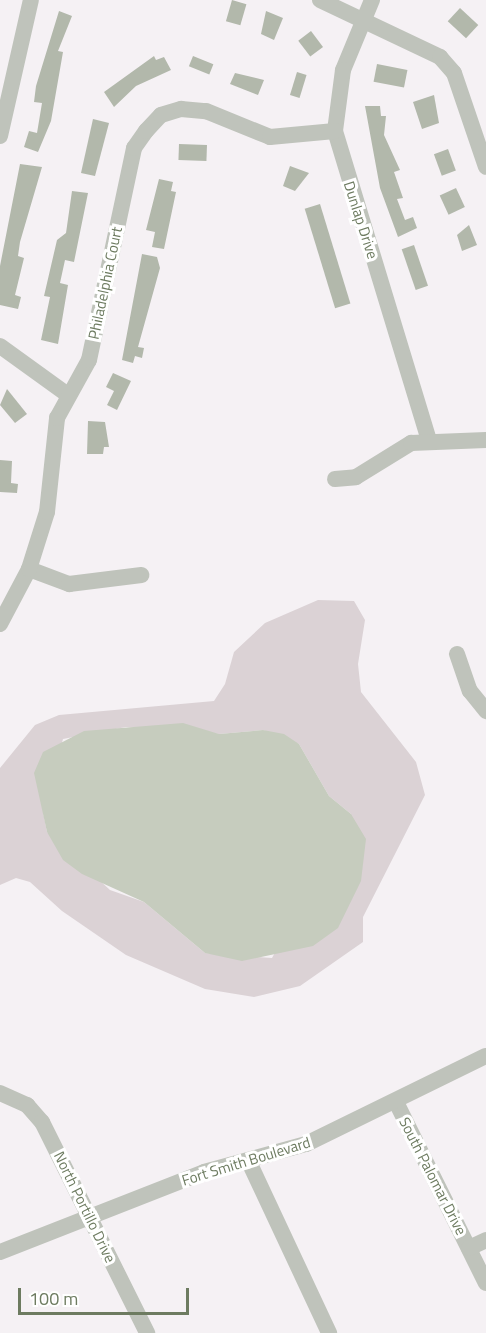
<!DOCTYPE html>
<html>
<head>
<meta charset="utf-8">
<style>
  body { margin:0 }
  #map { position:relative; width:486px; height:1333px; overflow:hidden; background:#f5f1f4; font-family:"Titillium Web",sans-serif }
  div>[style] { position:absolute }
  .green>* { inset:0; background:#dbd2d5 }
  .water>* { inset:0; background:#c6ccbe }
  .building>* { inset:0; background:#b2b8ab; transform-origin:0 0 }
  .minor>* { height:16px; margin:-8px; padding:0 8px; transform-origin:8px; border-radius:8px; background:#bfc3bb }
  span { translate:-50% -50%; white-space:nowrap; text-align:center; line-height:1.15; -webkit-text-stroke:6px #fff; paint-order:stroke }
  .street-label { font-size:15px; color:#6d7b60 }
  .scale { position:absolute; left:18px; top:1288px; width:171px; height:27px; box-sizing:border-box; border:3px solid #6d7b60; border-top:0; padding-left:8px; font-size:18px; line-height:21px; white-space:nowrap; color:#6d7b60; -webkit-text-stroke:4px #fff; paint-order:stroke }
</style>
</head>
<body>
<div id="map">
  <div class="green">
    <i style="clip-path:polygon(evenodd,318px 600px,354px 601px,365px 620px,358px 664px,361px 692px,416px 762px,425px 795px,363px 917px,363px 942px,300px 986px,254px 997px,205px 989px,126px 955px,62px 911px,30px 882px,16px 878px,0 885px,0 768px,35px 725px,59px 715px,214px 701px,225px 684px,234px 652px,265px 623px,318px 600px,126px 727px,219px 734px,263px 730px,299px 744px,329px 796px,351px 814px,272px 958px,205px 953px,144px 902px,110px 890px,47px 832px,43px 812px,63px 739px,126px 727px)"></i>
  </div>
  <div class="water">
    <i style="clip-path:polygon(183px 723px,219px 734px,263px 730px,284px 734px,299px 744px,329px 796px,351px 814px,366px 839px,361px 881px,338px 928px,313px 946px,242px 961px,205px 953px,144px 902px,82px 874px,63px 860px,47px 832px,34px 773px,43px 752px,84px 731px)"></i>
  </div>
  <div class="building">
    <i style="left:232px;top:0;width:15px;height:22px;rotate:16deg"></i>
    <i style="left:460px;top:8px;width:25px;height:18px;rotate:43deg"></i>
    <i style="clip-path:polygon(59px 11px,72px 16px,58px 51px,63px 52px,51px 121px,38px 152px,24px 147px,29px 131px,37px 133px,42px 103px,34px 102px,36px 86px)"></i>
    <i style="clip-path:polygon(266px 11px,283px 18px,274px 40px,261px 34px)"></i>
    <i style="left:311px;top:31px;width:20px;height:16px;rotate:53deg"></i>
    <i style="clip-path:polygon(154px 56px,156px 60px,164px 57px,171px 70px,136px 86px,114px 107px,104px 92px)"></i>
    <i style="left:193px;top:56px;width:22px;height:11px;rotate:22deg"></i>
    <i style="left:377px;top:64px;width:31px;height:18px;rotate:11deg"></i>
    <i style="left:297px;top:72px;width:10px;height:24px;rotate:17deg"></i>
    <i style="clip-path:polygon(235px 73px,264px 80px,258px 95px,230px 84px)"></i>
    <i style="clip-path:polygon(434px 95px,439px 123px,422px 129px,413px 102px)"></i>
    <i style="clip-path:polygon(365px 106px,380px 106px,381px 116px,386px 116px,384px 135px,400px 170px,394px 172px,403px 198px,397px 199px,405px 220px,413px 217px,417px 228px,398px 237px,380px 188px)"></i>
    <i style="clip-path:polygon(93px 119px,109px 123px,95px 176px,81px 173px)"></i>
    <i style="left:179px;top:144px;width:28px;height:16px;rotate:2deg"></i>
    <i style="left:448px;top:149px;width:23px;height:15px;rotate:70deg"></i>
    <i style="clip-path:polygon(20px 164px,42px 167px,20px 242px,18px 256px,24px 258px,15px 295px,21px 297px,18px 309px,0 305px,0 266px)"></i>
    <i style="clip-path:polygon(290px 166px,309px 173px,295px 191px,283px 186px)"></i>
    <i style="clip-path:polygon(159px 179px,173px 182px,171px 191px,176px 192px,164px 249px,152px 247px,155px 232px,146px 230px)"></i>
    <i style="left:456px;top:188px;width:21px;height:18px;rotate:65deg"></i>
    <i style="clip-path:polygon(72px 191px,88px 193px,74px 262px,65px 260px,60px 283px,68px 285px,58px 344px,41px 340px,50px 297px,44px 296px,57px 240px,66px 233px)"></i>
    <i style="left:320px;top:204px;width:104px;height:16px;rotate:73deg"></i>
    <i style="clip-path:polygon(469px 225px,477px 245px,462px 251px,457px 235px)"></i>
    <i style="left:414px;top:245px;width:43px;height:13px;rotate:71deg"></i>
    <i style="clip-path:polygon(142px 254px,157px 257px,160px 268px,138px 347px,144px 348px,142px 358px,135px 356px,133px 363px,122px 360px)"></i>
    <i style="clip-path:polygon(113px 373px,131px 381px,117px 410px,107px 405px,114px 391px,106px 387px)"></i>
    <i style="clip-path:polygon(7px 389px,27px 414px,15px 423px,0 405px)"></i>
    <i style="clip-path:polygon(88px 421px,105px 422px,109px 447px,104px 447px,103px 454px,87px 454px)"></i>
    <i style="clip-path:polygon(0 460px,12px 461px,11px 483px,18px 484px,17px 493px,0 492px)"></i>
  </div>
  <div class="minor">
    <i style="left:320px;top:0;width:133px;rotate:25.4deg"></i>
    <i style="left:440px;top:57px;width:21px;rotate:49deg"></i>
    <i style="left:454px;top:73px;width:99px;rotate:71.2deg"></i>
    <i style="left:372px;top:0;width:76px;rotate:112.5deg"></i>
    <i style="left:343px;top:70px;width:62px;rotate:97.5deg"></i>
    <i style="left:335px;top:131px;width:323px;rotate:73.1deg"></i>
    <i style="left:0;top:136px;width:139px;rotate:-77.2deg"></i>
    <i style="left:0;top:346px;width:84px;rotate:35.8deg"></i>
    <i style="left:335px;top:479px;width:21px;rotate:-5deg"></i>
    <i style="left:356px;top:477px;width:65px;rotate:-31.7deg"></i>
    <i style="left:411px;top:443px;width:75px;rotate:-2.3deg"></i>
    <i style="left:29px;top:569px;width:43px;rotate:20.6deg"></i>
    <i style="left:69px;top:584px;width:73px;rotate:-7.1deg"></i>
    <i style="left:0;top:624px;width:62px;rotate:-62.2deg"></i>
    <i style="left:29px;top:569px;width:60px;rotate:-72.5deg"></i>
    <i style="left:47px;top:512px;width:95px;rotate:-83.9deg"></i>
    <i style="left:57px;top:418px;width:66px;rotate:-61.1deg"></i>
    <i style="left:89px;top:360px;width:217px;rotate:-78deg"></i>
    <i style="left:134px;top:148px;width:21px;rotate:-55deg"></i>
    <i style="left:146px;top:131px;width:22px;rotate:-47deg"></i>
    <i style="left:161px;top:115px;width:21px;rotate:-17deg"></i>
    <i style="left:181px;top:109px;width:25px;rotate:5deg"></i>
    <i style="left:206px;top:111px;width:69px;rotate:22.1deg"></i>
    <i style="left:270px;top:137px;width:65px;rotate:-5.3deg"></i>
    <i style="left:457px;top:654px;width:39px;rotate:71deg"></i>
    <i style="left:470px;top:691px;width:26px;rotate:51deg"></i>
    <i style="left:0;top:1093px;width:30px;rotate:24deg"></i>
    <i style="left:27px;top:1105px;width:23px;rotate:49deg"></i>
    <i style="left:42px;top:1122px;width:236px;rotate:63.5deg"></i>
    <i style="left:396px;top:1102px;width:202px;rotate:63.6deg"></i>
    <i style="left:249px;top:1162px;width:189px;rotate:64.9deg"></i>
    <i style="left:469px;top:1248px;width:19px;rotate:-25deg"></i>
    <i style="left:0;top:1252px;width:219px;rotate:-21.4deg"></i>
    <i style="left:204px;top:1172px;width:106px;rotate:-15.4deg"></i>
    <i style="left:306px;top:1144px;width:200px;rotate:-26.1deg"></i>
  </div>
  <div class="street-label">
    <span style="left:361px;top:220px;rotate:72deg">Dunlap Drive</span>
    <span style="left:105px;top:283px;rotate:-78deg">Philadelphia Court</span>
    <span style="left:246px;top:1161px;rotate:-17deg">Fort Smith Boulevard</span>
    <span style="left:433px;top:1176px;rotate:63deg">South Palomar Drive</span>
    <span style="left:85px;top:1207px;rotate:64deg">North Portillo Drive</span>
  </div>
  <div class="scale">100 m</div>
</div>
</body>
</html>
